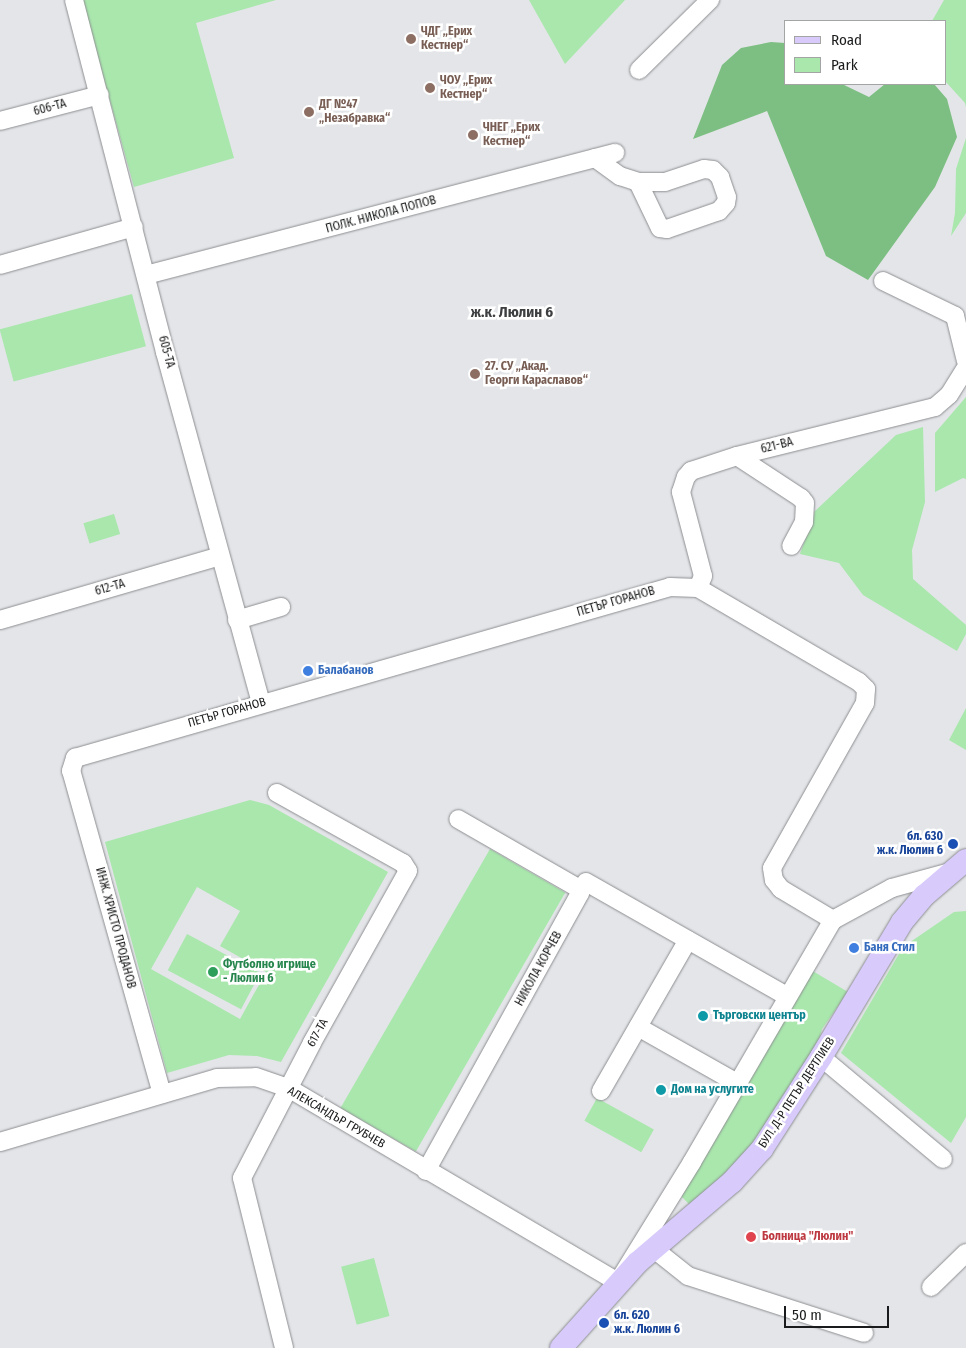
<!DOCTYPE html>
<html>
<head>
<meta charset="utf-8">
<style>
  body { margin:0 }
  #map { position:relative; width:966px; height:1348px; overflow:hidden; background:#e3e5e8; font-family:"Fira Sans Condensed",sans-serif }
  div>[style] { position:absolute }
  .green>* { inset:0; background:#a9e7ad; transform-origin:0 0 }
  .forest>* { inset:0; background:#7dbf82 }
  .roads { filter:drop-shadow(0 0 1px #8d8e91) drop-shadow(0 0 1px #8d8e91) }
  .minor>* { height:18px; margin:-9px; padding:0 9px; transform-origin:9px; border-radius:9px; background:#fff }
  .major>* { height:22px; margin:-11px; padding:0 11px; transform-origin:11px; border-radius:11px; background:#d8cbfc }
  .dots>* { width:14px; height:14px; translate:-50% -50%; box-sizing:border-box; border:2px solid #fff; border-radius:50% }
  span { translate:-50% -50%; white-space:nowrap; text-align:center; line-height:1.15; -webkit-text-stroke:5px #fff; paint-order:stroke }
  .education-label { font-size:12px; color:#785e54; font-weight:700 }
  .left { translate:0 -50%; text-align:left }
  .street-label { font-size:12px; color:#1a1b1c }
  .shop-label { font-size:12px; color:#366cbe; font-weight:700 }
  .transit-label { font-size:12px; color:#164399; font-weight:700 }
  .right { translate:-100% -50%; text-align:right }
  .leisure-label { font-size:12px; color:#27864d; font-weight:700 }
  .culture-label { font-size:12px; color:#0d838f; font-weight:700 }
  .health-label { font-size:12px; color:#be3a42; font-weight:700 }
  .quarter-label { font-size:15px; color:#3d3f41; font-weight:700 }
  .legend { position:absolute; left:784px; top:20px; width:162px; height:65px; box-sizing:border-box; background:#fff; border:1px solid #a3a4a4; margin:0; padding:6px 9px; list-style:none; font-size:15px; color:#1a1b1c }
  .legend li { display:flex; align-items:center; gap:10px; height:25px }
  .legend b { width:25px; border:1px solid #a3a4a4 }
  .scale { position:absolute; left:784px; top:1306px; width:105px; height:22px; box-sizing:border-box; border:2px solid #1a1b1c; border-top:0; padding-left:6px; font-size:15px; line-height:18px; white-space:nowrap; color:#1a1b1c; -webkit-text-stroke:4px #fff; paint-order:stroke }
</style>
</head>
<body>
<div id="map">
  <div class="green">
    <i style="clip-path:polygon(82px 0,276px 0,196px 23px,234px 158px,134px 187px)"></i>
    <i style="clip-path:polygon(529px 0,625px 0,565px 64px)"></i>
    <i style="clip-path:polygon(944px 0,966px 0,966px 107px,965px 103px,945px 81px,945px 21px,932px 21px)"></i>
    <i style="clip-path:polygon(966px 138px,966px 213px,951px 236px,955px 213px,956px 169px)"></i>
    <i style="left:132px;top:294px;width:54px;height:137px;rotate:75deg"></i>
    <i style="clip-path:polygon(966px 397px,966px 479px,963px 478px,935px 492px,935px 433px)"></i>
    <i style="clip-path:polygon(923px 427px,925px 502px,912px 550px,913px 579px,966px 625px,966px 634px,957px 651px,863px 595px,839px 563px,800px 554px,815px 511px,896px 435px)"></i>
    <i style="left:114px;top:514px;width:21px;height:32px;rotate:73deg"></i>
    <i style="clip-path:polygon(966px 708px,966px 750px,949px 740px)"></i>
    <i style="clip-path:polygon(evenodd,250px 800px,269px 805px,388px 872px,281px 1062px,257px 1056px,229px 1055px,167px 1073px,105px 842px,250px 800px,197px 887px,240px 911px,220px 946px,266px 972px,240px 1019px,151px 969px,197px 887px)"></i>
    <i style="left:490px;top:849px;width:87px;height:299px;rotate:30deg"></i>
    <i style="clip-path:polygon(966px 911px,966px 1117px,951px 1143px,841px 1053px,903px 947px,954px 912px)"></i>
    <i style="left:187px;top:934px;width:83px;height:41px;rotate:28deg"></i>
    <i style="clip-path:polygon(811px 970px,848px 992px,822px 1029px,815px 1054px,758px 1145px,693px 1208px,680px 1195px)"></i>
    <i style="left:597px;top:1098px;width:65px;height:26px;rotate:29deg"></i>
    <i style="left:374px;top:1258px;width:60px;height:34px;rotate:75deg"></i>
  </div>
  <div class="forest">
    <i style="clip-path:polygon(771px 42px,785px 43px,785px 84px,842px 84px,869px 97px,885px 84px,934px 84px,947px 99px,957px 137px,935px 187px,868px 280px,826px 256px,767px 111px,693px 139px,722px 65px,741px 48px)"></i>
  </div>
  <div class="roads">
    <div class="minor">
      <i style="left:74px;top:0;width:364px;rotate:75.5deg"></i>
      <i style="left:165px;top:352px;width:364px;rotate:74.7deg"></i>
      <i style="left:639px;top:70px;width:100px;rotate:-44.6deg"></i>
      <i style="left:0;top:121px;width:103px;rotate:-14.6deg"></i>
      <i style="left:595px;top:158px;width:31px;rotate:36deg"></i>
      <i style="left:620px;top:176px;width:19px;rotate:18deg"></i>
      <i style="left:638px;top:182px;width:27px"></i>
      <i style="left:665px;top:182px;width:41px;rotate:-18.4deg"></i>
      <i style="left:704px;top:169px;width:9px;rotate:6deg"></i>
      <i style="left:713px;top:170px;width:10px;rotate:45deg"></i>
      <i style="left:720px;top:177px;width:21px;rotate:71deg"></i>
      <i style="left:727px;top:197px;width:6px;rotate:99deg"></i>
      <i style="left:726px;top:203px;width:11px;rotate:131deg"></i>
      <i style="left:719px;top:211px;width:55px;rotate:160.9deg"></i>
      <i style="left:667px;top:229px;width:7px;rotate:-172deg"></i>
      <i style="left:660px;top:228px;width:51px;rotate:-115.6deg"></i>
      <i style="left:0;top:265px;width:139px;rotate:-15.8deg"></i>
      <i style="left:146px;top:275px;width:485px;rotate:-14.6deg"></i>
      <i style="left:883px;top:281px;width:80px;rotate:25.9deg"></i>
      <i style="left:955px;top:316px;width:46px;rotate:76.3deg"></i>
      <i style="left:737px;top:456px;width:77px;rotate:33.3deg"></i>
      <i style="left:801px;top:498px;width:6px;rotate:51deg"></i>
      <i style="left:805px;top:503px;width:19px;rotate:93deg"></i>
      <i style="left:804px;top:522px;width:27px;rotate:118deg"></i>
      <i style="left:698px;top:588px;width:13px;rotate:-67deg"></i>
      <i style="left:703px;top:576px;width:87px;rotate:-104.7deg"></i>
      <i style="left:681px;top:492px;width:16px;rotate:-72deg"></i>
      <i style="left:686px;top:477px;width:8px;rotate:-50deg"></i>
      <i style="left:691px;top:471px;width:48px;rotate:-18.1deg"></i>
      <i style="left:737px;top:456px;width:204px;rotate:-13.9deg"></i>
      <i style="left:935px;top:407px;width:18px;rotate:-41deg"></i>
      <i style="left:949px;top:395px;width:32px;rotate:-58deg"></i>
      <i style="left:0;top:620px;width:229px;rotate:-16.2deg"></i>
      <i style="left:237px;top:620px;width:46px;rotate:-16.5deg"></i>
      <i style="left:277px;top:793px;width:144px;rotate:29.1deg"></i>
      <i style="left:403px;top:863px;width:9px;rotate:58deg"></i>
      <i style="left:408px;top:871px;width:197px;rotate:119.2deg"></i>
      <i style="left:312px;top:1043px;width:152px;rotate:117.4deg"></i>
      <i style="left:242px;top:1178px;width:175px;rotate:76.1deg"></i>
      <i style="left:586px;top:882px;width:231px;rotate:29.6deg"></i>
      <i style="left:638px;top:1027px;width:114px;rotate:29.5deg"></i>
      <i style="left:821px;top:1057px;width:159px;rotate:39.9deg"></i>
      <i style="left:601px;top:1091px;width:174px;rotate:-60.1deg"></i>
      <i style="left:162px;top:1094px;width:336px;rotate:-105.7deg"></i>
      <i style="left:71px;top:771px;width:14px;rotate:-73deg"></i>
      <i style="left:75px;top:758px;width:619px;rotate:-16.03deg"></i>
      <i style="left:670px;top:587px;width:28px;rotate:2deg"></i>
      <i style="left:698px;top:588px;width:186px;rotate:30.3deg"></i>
      <i style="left:859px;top:682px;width:10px;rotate:45deg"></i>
      <i style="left:866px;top:689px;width:14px;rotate:94deg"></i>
      <i style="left:865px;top:703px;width:189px;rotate:119.4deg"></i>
      <i style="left:772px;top:868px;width:12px;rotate:81deg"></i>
      <i style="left:774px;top:880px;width:11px;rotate:52deg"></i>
      <i style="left:781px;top:889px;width:61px;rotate:30.8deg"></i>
      <i style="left:0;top:1142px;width:226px;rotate:-16.4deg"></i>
      <i style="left:217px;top:1078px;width:39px;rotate:-1deg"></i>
      <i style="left:256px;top:1077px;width:36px;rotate:19deg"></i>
      <i style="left:290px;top:1089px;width:381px;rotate:30.5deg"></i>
      <i style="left:618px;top:1282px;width:141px;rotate:-58.3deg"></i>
      <i style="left:692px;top:1162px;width:280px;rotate:-59.8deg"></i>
      <i style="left:833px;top:920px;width:67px;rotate:-28.5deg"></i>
      <i style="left:892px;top:888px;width:60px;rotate:-15.4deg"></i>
      <i style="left:426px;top:1171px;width:318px;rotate:-61deg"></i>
      <i style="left:580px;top:893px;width:5px;rotate:-112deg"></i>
      <i style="left:578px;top:888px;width:138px;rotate:-150.1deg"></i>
      <i style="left:654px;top:1249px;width:43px;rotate:38.5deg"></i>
      <i style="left:688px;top:1276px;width:185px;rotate:17.9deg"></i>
      <i style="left:931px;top:1287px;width:49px;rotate:-44.2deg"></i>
    </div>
    <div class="major">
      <i style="left:561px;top:1348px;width:114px;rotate:-48.2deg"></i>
      <i style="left:637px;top:1263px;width:125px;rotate:-40.5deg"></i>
      <i style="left:732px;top:1182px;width:45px;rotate:-47.7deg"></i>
      <i style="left:762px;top:1149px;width:109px;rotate:-57.3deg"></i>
      <i style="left:821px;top:1057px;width:157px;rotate:-59deg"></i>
      <i style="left:902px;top:922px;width:35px;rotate:-50deg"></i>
      <i style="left:925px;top:895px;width:54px;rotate:-40.5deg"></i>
    </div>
  </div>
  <div class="dots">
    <i style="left:411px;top:39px;background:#8d6e63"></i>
    <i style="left:430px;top:88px;background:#8d6e63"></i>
    <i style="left:309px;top:112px;background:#8d6e63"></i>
    <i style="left:473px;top:135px;background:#8d6e63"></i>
    <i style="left:475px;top:374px;background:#8d6e63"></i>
    <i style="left:308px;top:671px;background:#3f7fe0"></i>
    <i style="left:953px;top:844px;background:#1a4fb4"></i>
    <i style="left:854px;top:948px;background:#3f7fe0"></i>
    <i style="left:213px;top:972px;background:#2e9e5b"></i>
    <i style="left:703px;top:1016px;background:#0f9aa8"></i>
    <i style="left:661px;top:1090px;background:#0f9aa8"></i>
    <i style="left:751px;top:1237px;background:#e0444e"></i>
    <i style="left:604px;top:1323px;background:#1a4fb4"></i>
  </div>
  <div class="education-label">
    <span class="left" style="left:421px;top:39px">ЧДГ „Ерих<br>Кестнер“</span>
    <span class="left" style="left:440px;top:88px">ЧОУ „Ерих<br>Кестнер“</span>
    <span class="left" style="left:319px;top:112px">ДГ №47<br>„Незабравка“</span>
    <span class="left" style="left:483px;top:135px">ЧНЕГ „Ерих<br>Кестнер“</span>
    <span class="left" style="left:485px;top:374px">27. СУ „Акад.<br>Георги Караславов“</span>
  </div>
  <div class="street-label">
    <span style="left:50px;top:108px;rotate:-15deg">606-ТА</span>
    <span style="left:381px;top:215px;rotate:-15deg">ПОЛК. НИКОЛА ПОПОВ</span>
    <span style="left:166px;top:352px;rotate:75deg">605-ТА</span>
    <span style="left:777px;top:446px;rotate:-14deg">621-ВА</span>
    <span style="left:110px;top:588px;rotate:-16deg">612-ТА</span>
    <span style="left:616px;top:602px;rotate:-16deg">ПЕТЪР ГОРАНОВ</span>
    <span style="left:227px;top:713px;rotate:-16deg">ПЕТЪР ГОРАНОВ</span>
    <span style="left:115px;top:928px;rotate:75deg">ИНЖ. ХРИСТО ПРОДАНОВ</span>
    <span style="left:539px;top:969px;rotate:-61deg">НИКОЛА КОРЧЕВ</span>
    <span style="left:318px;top:1033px;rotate:-61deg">617-ТА</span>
    <span style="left:797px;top:1093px;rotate:-57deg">БУЛ. Д-Р ПЕТЪР ДЕРТЛИЕВ</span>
    <span style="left:336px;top:1118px;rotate:30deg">АЛЕКСАНДЪР ГРУБЧЕВ</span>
  </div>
  <div class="shop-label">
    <span class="left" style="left:318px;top:671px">Балабанов</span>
    <span class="left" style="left:864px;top:948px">Баня Стил</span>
  </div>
  <div class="transit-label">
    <span class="right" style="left:943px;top:844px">бл. 630<br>ж.к. Люлин 6</span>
    <span class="left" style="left:614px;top:1323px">бл. 620<br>ж.к. Люлин 6</span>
  </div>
  <div class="leisure-label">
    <span class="left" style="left:223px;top:972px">Футболно игрище<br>- Люлин 6</span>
  </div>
  <div class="culture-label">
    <span class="left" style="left:713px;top:1016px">Търговски център</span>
    <span class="left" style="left:671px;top:1090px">Дом на услугите</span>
  </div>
  <div class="health-label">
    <span class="left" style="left:762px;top:1237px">Болница "Люлин"</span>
  </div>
  <div class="quarter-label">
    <span style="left:512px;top:313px">ж.к. Люлин 6</span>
  </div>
  <ul class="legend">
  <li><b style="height:6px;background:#d8cbfc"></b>Road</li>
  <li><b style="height:14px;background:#a9e7ad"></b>Park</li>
  </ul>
  <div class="scale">50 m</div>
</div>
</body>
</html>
